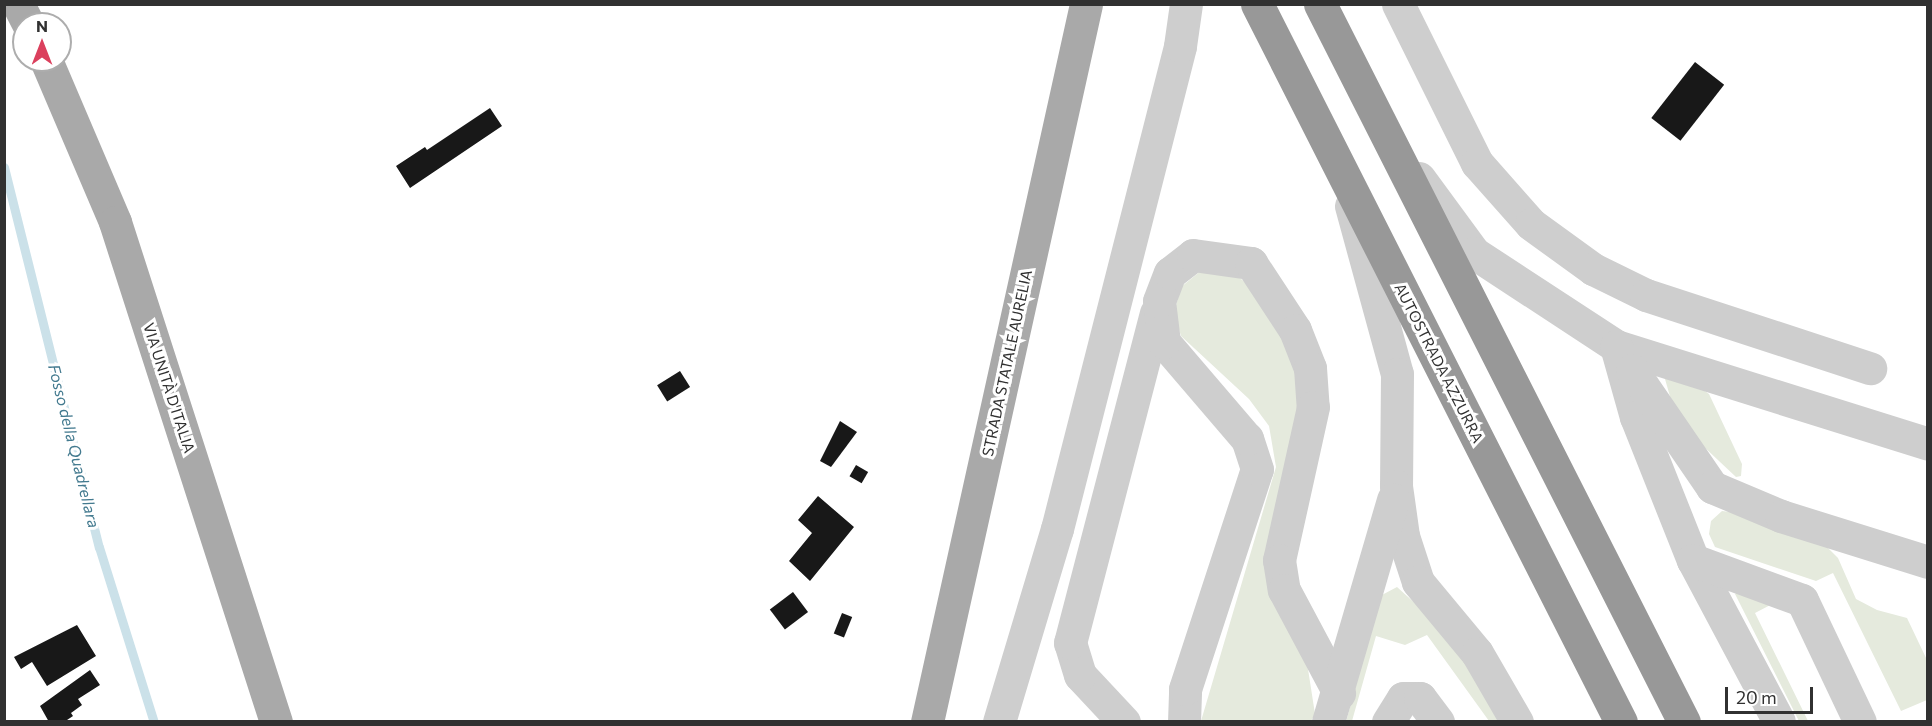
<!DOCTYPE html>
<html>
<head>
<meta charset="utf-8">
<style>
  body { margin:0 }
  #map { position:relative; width:1932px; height:726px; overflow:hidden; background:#fff; font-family:Commissioner,sans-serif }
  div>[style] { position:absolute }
  .green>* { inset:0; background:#e5eadd }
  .stream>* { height:9px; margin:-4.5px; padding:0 4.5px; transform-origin:4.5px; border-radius:4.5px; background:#cbe1e9 }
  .building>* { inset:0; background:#181818; transform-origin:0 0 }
  .minor>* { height:33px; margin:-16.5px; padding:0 16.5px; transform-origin:16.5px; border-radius:16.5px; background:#cecece }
  .major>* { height:33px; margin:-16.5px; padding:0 16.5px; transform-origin:16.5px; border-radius:16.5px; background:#a9a9a9 }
  .highway>* { height:33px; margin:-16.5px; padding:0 16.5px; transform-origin:16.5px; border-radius:16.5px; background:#989898 }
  span { translate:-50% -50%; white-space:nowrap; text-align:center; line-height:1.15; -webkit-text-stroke:6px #fff; paint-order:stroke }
  .street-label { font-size:15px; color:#313131 }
  .water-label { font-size:16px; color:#437a8f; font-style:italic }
  .frame { position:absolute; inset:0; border:6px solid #313131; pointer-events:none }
  .north { position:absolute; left:12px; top:12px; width:60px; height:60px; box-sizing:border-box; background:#fff; border:2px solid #adadad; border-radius:50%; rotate:0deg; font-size:16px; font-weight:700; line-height:24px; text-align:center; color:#313131 }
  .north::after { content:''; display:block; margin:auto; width:21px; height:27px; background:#db405d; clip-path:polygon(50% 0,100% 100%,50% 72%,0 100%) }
  .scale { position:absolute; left:1725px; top:687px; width:88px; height:27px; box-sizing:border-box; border:3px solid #313131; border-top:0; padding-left:8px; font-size:18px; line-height:21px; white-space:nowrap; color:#313131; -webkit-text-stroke:4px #fff; paint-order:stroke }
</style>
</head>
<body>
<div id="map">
  <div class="green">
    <i style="clip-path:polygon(1230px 269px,1259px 295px,1292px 344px,1300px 400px,1265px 560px,1308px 669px,1315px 714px,1311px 721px,1201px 721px,1276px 467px,1269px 426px,1249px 399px,1181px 336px,1174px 313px,1181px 287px,1202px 270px)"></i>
    <i style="clip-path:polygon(1663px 372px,1690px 380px,1709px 394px,1742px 464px,1741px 476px,1736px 477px,1702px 445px,1671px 400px)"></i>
    <i style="clip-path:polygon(1722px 511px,1739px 513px,1819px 539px,1838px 558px,1856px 599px,1877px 610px,1907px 618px,1927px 660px,1927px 700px,1901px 711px,1833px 573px,1816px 581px,1715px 547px,1709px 534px,1711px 521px)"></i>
    <i style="clip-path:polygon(1397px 587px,1428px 615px,1468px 665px,1500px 721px,1489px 721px,1427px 635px,1405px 645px,1376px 636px,1352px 721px,1346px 722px,1380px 596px)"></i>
    <i style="clip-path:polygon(1739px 591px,1778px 601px,1755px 613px,1808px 721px,1799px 721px,1735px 594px)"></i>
  </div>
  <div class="stream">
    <i style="left:4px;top:167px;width:392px;rotate:76deg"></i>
    <i style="left:99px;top:547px;width:183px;rotate:72.6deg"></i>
  </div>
  <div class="building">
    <i style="left:1695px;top:62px;width:37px;height:71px;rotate:38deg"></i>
    <i style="clip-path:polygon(490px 108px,502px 126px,410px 188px,396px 166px,425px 147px,427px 150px)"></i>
    <i style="left:680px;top:371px;width:19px;height:27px;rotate:58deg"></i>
    <i style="clip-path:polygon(840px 421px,857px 432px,831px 467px,820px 461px)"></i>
    <i style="left:856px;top:465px;width:14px;height:13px;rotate:30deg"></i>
    <i style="clip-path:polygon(818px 496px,854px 527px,810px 581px,789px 561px,812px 533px,798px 520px)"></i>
    <i style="left:793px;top:592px;width:25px;height:29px;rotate:53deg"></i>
    <i style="left:842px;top:613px;width:11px;height:22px;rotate:22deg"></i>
    <i style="clip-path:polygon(77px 625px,96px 656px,47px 686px,32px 662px,21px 669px,14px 657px)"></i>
    <i style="clip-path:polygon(90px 670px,100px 685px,78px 699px,82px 705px,71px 713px,73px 716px,64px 722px,49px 722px,40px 706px)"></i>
  </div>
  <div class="minor">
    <i style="left:1398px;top:4px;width:178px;rotate:63.6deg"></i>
    <i style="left:1477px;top:163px;width:81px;rotate:48.5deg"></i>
    <i style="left:1531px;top:224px;width:77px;rotate:36deg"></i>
    <i style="left:1593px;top:269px;width:59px;rotate:26.1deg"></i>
    <i style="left:1646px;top:295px;width:236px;rotate:18.1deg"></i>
    <i style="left:1419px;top:178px;width:93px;rotate:53.7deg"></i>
    <i style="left:1474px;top:253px;width:170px;rotate:33.2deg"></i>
    <i style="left:1616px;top:346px;width:327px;rotate:17.4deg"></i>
    <i style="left:1351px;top:206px;width:174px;rotate:74.7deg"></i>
    <i style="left:1397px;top:374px;width:112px;rotate:90.5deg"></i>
    <i style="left:1396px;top:486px;width:50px;rotate:82deg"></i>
    <i style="left:1403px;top:536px;width:48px;rotate:71.9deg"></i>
    <i style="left:1418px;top:582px;width:92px;rotate:50.3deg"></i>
    <i style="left:1477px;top:653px;width:80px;rotate:59.9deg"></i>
    <i style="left:1616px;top:346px;width:74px;rotate:74.3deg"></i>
    <i style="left:1636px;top:417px;width:154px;rotate:68.3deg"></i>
    <i style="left:1693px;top:560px;width:183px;rotate:62deg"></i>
    <i style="left:1632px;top:370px;width:142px;rotate:55.6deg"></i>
    <i style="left:1712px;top:487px;width:75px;rotate:22.8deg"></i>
    <i style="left:1781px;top:516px;width:154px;rotate:17.4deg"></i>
    <i style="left:1693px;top:560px;width:116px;rotate:20.2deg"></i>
    <i style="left:1802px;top:600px;width:135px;rotate:64.6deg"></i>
    <i style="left:999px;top:722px;width:202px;rotate:-73.3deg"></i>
    <i style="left:1057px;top:529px;width:498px;rotate:-75.7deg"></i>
    <i style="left:1180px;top:46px;width:42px;rotate:-81.9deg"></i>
    <i style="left:1124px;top:722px;width:64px;rotate:-133.1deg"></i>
    <i style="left:1080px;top:675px;width:34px;rotate:-107deg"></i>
    <i style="left:1070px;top:643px;width:341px;rotate:-75.4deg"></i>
    <i style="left:1184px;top:722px;width:33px;rotate:-88deg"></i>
    <i style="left:1185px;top:689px;width:231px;rotate:-71.9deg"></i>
    <i style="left:1257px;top:469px;width:32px;rotate:-108deg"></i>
    <i style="left:1247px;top:439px;width:128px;rotate:-130.6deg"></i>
    <i style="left:1164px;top:342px;width:41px;rotate:-97deg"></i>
    <i style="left:1159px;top:301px;width:30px;rotate:-69deg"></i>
    <i style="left:1170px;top:273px;width:29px;rotate:-38deg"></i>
    <i style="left:1193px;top:255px;width:59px;rotate:7.9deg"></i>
    <i style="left:1251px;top:263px;width:80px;rotate:56.7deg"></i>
    <i style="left:1295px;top:330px;width:41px;rotate:68.5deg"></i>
    <i style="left:1310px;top:368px;width:39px;rotate:86deg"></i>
    <i style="left:1313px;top:407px;width:157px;rotate:102.5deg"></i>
    <i style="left:1279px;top:560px;width:30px;rotate:81deg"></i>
    <i style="left:1284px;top:590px;width:117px;rotate:61.9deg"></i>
    <i style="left:1328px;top:722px;width:232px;rotate:-73.7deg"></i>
    <i style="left:1388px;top:722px;width:28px;rotate:-58deg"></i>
    <i style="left:1403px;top:698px;width:17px"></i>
    <i style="left:1420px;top:698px;width:30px;rotate:53deg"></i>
  </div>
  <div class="major">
    <i style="left:18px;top:4px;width:22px;rotate:63deg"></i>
    <i style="left:46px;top:60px;width:176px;rotate:66.9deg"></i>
    <i style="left:115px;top:222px;width:525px;rotate:72.15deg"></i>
    <i style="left:927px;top:722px;width:735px;rotate:-77.51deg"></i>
  </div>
  <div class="highway">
    <i style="left:1257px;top:4px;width:805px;rotate:63.12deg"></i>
    <i style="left:1320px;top:4px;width:805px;rotate:63.12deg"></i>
  </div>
  <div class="street-label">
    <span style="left:1007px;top:363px;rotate:-78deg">STRADA STATALE AURELIA</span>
    <span style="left:1439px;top:363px;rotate:63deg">AUTOSTRADA AZZURRA</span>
    <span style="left:169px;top:388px;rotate:72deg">VIA UNITÀ D'ITALIA</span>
  </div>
  <div class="water-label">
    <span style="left:74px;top:446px;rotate:76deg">Fosso della Quadrellara</span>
  </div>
  <div class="frame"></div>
  <div class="north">N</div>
  <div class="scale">20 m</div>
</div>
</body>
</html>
